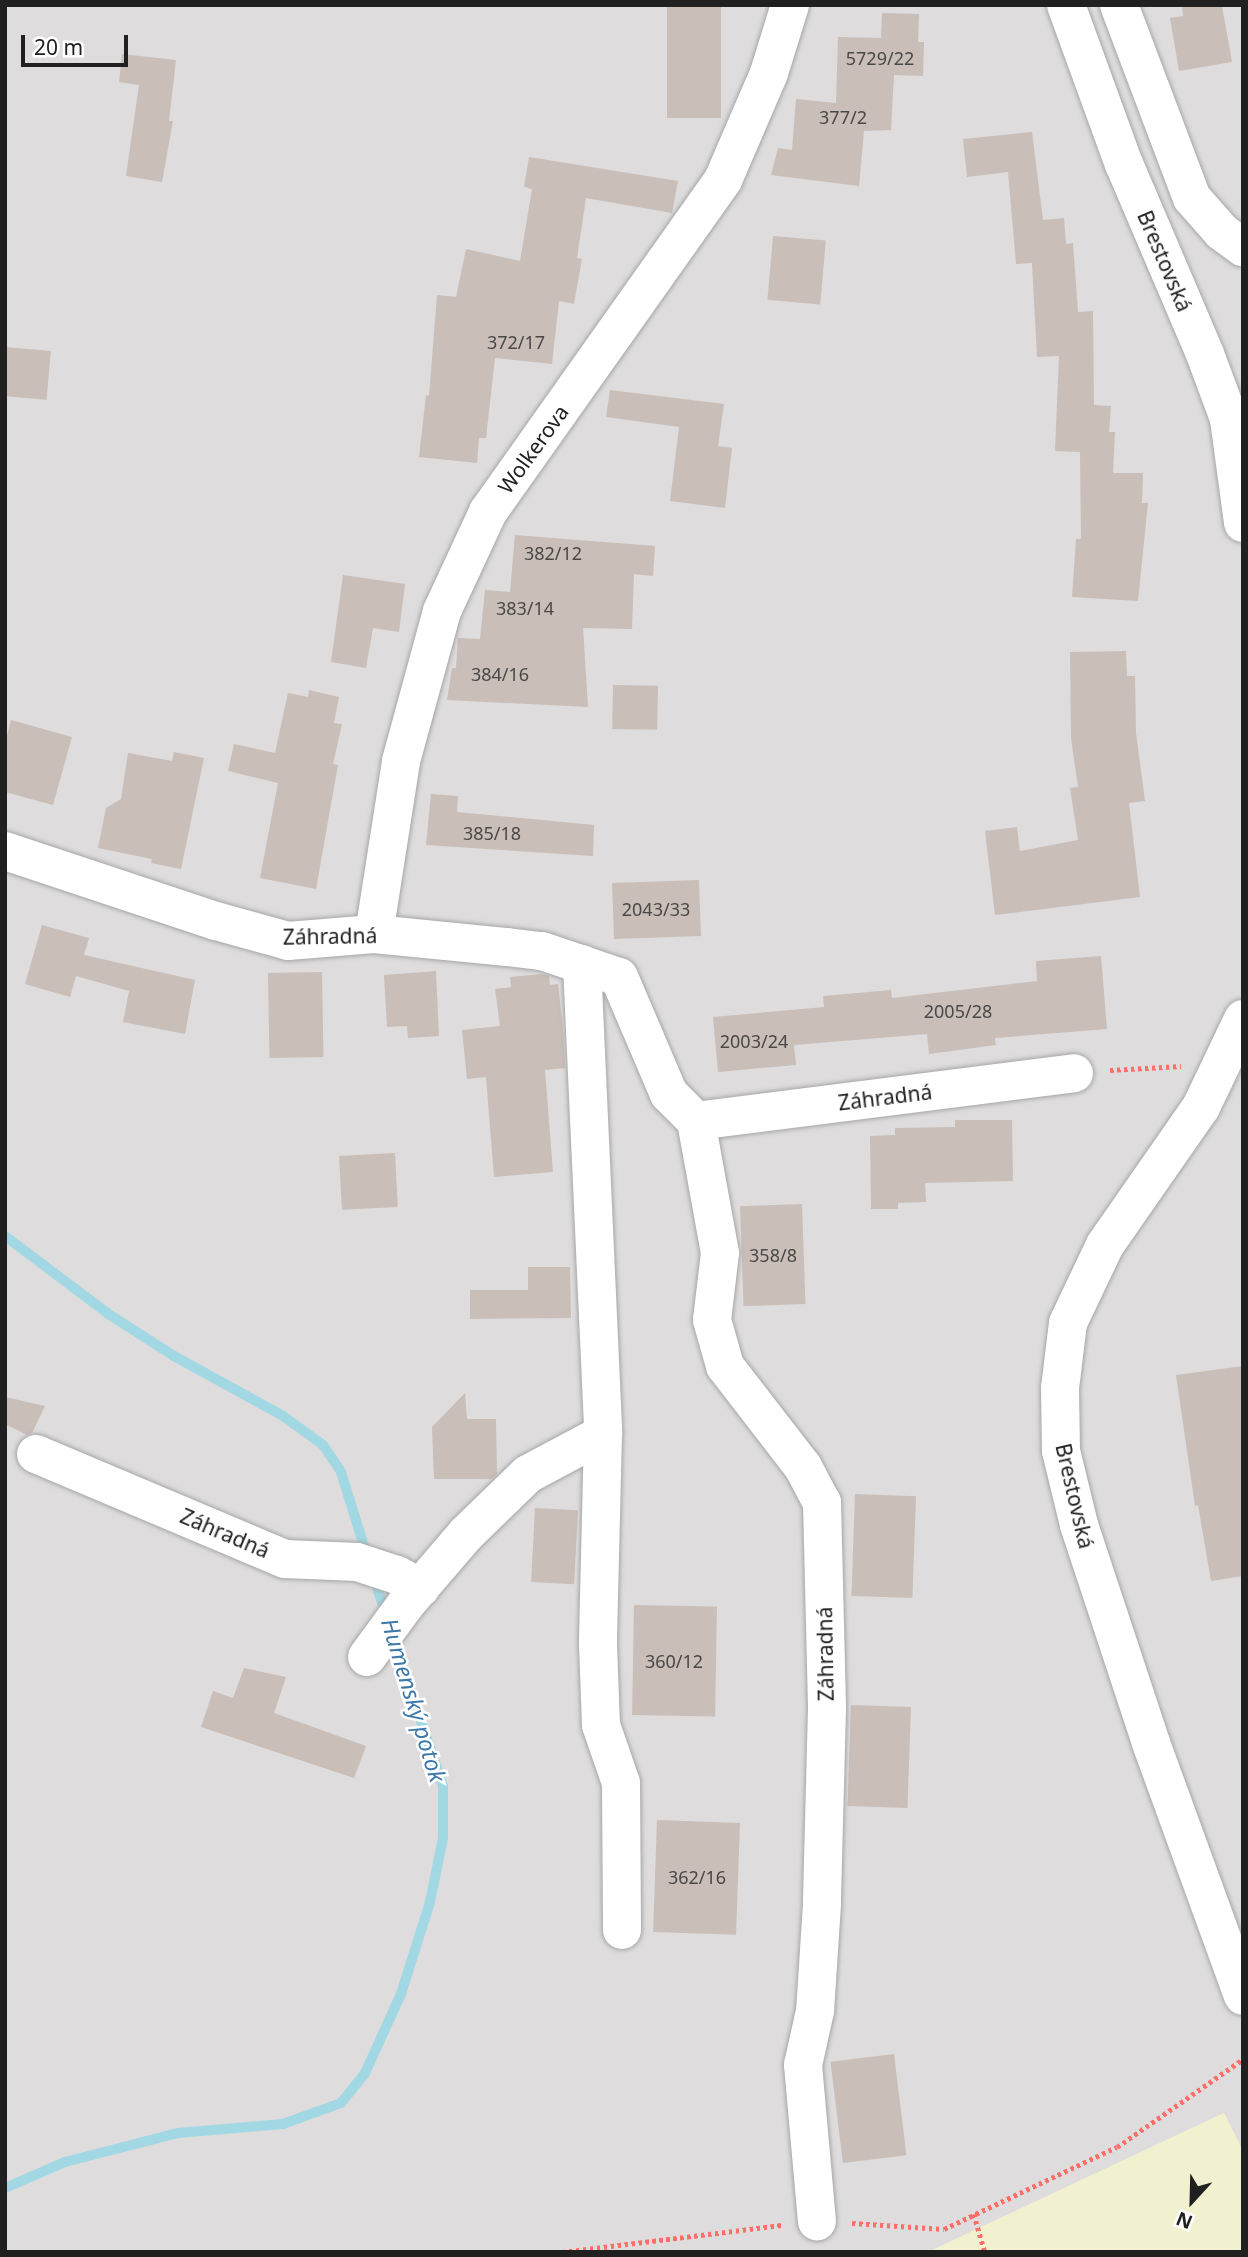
<!DOCTYPE html>
<html>
<head>
<meta charset="utf-8">
<style>
  body { margin:0 }
  #map { position:relative; width:1248px; height:2257px; overflow:hidden; background:#f1ece5; font-family:"Noto Sans",sans-serif }
  div>[style] { position:absolute }
  .residential>* { inset:0; background:#dedcdc }
  .farmland>* { inset:0; background:#f1f1cf }
  .stream>* { height:10px; margin:-5px; padding:0 5px; transform-origin:5px; border-radius:5px; background:#a1d8e3 }
  .building>* { inset:0; background:#c9beb8; transform-origin:0 0 }
  .path>* { height:4.5px; margin-top:-2.25px; transform-origin:0; background:repeating-linear-gradient(90deg,#ff6e68 0 3.5px,transparent 0 7px) }
  .roads { filter:drop-shadow(0 0 2px #a7a7a7) drop-shadow(0 0 2px #a7a7a7) }
  .minor>* { height:38px; margin:-19px; padding:0 19px; transform-origin:19px; border-radius:19px; background:#fff }
  span { translate:-50% -50%; white-space:nowrap; text-align:center; line-height:1.15; -webkit-text-stroke:5px #fff; paint-order:stroke }
  .number-label { font-size:18px; color:#4a4846 }
  .number-label span { -webkit-text-stroke-width:0 }
  .street-label { font-size:21px; color:#202020 }
  .water-label { font-size:23px; color:#3d79a8; font-style:italic }
  .frame { position:absolute; inset:0; border:7px solid #202020; pointer-events:none }
  .north { position:absolute; left:1157px; top:2166px; width:70px; height:70px; -webkit-text-stroke:5px #fff; paint-order:stroke; rotate:202deg; font-size:19px; font-weight:700; line-height:28px; text-align:center; color:#202020 }
  .north::after { content:''; display:block; margin:auto; width:24px; height:32px; background:#202020; clip-path:polygon(50% 0,100% 100%,50% 72%,0 100%) }
  .scale { position:absolute; left:21px; top:35px; width:107px; height:32px; box-sizing:border-box; border:4px solid #202020; border-top:0; padding-left:9px; font-size:21px; line-height:24px; white-space:nowrap; color:#202020; -webkit-text-stroke:5px #fff; paint-order:stroke }
</style>
</head>
<body>
<div id="map">
  <div class="residential">
    <i style="clip-path:polygon(5px 5px,1243px 5px,1243px 2151px,1224px 2113px,928px 2252px,5px 2252px)"></i>
  </div>
  <div class="farmland">
    <i style="clip-path:polygon(1224px 2113px,1243px 2151px,1243px 2252px,928px 2252px)"></i>
  </div>
  <div class="stream">
    <i style="left:5px;top:1236px;width:128px;rotate:37deg"></i>
    <i style="left:107px;top:1313px;width:80px;rotate:32.7deg"></i>
    <i style="left:174px;top:1356px;width:124px;rotate:28.8deg"></i>
    <i style="left:283px;top:1416px;width:49px;rotate:35.9deg"></i>
    <i style="left:323px;top:1445px;width:32px;rotate:56deg"></i>
    <i style="left:341px;top:1472px;width:88px;rotate:72.8deg"></i>
    <i style="left:374px;top:1578px;width:40px;rotate:72deg"></i>
    <i style="left:5px;top:2188px;width:65px;rotate:-23.4deg"></i>
    <i style="left:65px;top:2162px;width:117px;rotate:-14.4deg"></i>
    <i style="left:178px;top:2133px;width:105px;rotate:-4.9deg"></i>
    <i style="left:283px;top:2124px;width:62px;rotate:-19.9deg"></i>
    <i style="left:341px;top:2103px;width:38px;rotate:-51deg"></i>
    <i style="left:365px;top:2073px;width:87px;rotate:-65.5deg"></i>
    <i style="left:401px;top:1994px;width:96px;rotate:-72.5deg"></i>
    <i style="left:430px;top:1902px;width:65px;rotate:-78.5deg"></i>
    <i style="left:443px;top:1838px;width:52px;rotate:-90deg"></i>
    <i style="left:443px;top:1786px;width:156px;rotate:-108.7deg"></i>
  </div>
  <div class="building">
    <i style="left:667px;top:5px;width:54px;height:113px"></i>
    <i style="clip-path:polygon(1182px 5px,1222px 6px,1232px 62px,1179px 71px,1170px 18px,1183px 16px)"></i>
    <i style="clip-path:polygon(882px 13px,919px 14px,918px 42px,924px 42px,923px 76px,894px 75px,891px 130px,864px 131px,859px 186px,771px 175px,778px 148px,792px 150px,796px 99px,836px 103px,838px 37px,881px 38px)"></i>
    <i style="clip-path:polygon(122px 54px,176px 60px,169px 121px,173px 121px,162px 182px,126px 176px,139px 85px,119px 82px)"></i>
    <i style="clip-path:polygon(1032px 132px,1043px 220px,1064px 218px,1066px 244px,1073px 243px,1078px 312px,1093px 311px,1094px 405px,1111px 406px,1109px 432px,1115px 432px,1113px 473px,1143px 473px,1142px 503px,1148px 503px,1138px 601px,1072px 597px,1076px 539px,1081px 539px,1080px 452px,1055px 451px,1059px 356px,1037px 357px,1032px 263px,1016px 264px,1008px 172px,967px 177px,963px 139px)"></i>
    <i style="clip-path:polygon(529px 157px,678px 181px,672px 213px,586px 198px,577px 258px,582px 259px,574px 304px,559px 301px,552px 364px,495px 358px,486px 438px,479px 438px,477px 463px,419px 457px,426px 395px,429px 396px,437px 295px,456px 297px,466px 249px,520px 261px,532px 189px,524px 187px)"></i>
    <i style="left:773px;top:236px;width:53px;height:64px;rotate:5deg"></i>
    <i style="left:5px;top:347px;width:46px;height:49px;rotate:5deg"></i>
    <i style="clip-path:polygon(610px 390px,724px 404px,718px 446px,732px 448px,725px 508px,670px 501px,679px 427px,606px 417px)"></i>
    <i style="clip-path:polygon(515px 535px,655px 546px,653px 576px,634px 574px,632px 629px,583px 628px,588px 707px,447px 700px,452px 668px,456px 668px,458px 638px,480px 639px,485px 590px,510px 592px)"></i>
    <i style="clip-path:polygon(343px 575px,405px 584px,399px 632px,373px 628px,366px 668px,331px 662px)"></i>
    <i style="clip-path:polygon(1126px 651px,1127px 676px,1135px 676px,1136px 733px,1145px 801px,1129px 803px,1140px 897px,995px 915px,985px 831px,1017px 827px,1020px 851px,1078px 840px,1070px 788px,1078px 787px,1071px 738px,1070px 652px)"></i>
    <i style="left:613px;top:685px;width:45px;height:44px;rotate:1deg"></i>
    <i style="clip-path:polygon(309px 690px,339px 697px,334px 723px,342px 724px,333px 764px,338px 765px,316px 889px,260px 878px,278px 783px,228px 771px,234px 744px,275px 753px,288px 693px,308px 697px)"></i>
    <i style="clip-path:polygon(11px 720px,72px 737px,53px 805px,5px 792px,5px 743px)"></i>
    <i style="clip-path:polygon(174px 752px,204px 758px,181px 869px,151px 863px,152px 859px,98px 848px,106px 808px,121px 799px,128px 753px,172px 761px)"></i>
    <i style="clip-path:polygon(431px 794px,458px 796px,457px 812px,594px 825px,593px 856px,426px 845px)"></i>
    <i style="left:699px;top:880px;width:56px;height:87px;rotate:88deg"></i>
    <i style="clip-path:polygon(42px 925px,89px 938px,84px 955px,195px 980px,185px 1034px,123px 1022px,129px 991px,76px 976px,70px 997px,25px 984px)"></i>
    <i style="clip-path:polygon(1101px 956px,1107px 1029px,995px 1038px,996px 1045px,929px 1054px,927px 1034px,794px 1045px,796px 1065px,718px 1072px,713px 1017px,824px 1007px,823px 996px,891px 990px,892px 998px,1037px 981px,1036px 961px)"></i>
    <i style="clip-path:polygon(436px 971px,439px 1036px,408px 1038px,407px 1026px,387px 1027px,384px 975px)"></i>
    <i style="left:322px;top:972px;width:85px;height:54px;rotate:89deg"></i>
    <i style="clip-path:polygon(542px 974px,549px 976px,550px 985px,558px 984px,563px 1029px,565px 1068px,545px 1070px,553px 1172px,494px 1177px,486px 1077px,467px 1079px,462px 1030px,500px 1026px,495px 989px,511px 987px,510px 977px)"></i>
    <i style="clip-path:polygon(955px 1120px,1012px 1120px,1013px 1181px,925px 1183px,926px 1202px,898px 1203px,898px 1209px,871px 1209px,870px 1136px,895px 1135px,895px 1128px,955px 1127px)"></i>
    <i style="left:395px;top:1153px;width:54px;height:56px;rotate:87deg"></i>
    <i style="left:802px;top:1204px;width:100px;height:62px;rotate:88deg"></i>
    <i style="clip-path:polygon(528px 1267px,570px 1267px,571px 1318px,470px 1319px,470px 1290px,528px 1290px)"></i>
    <i style="clip-path:polygon(1243px 1366px,1243px 1576px,1211px 1581px,1198px 1505px,1195px 1506px,1176px 1375px)"></i>
    <i style="clip-path:polygon(465px 1393px,467px 1419px,496px 1419px,497px 1474px,492px 1479px,434px 1479px,432px 1427px)"></i>
    <i style="clip-path:polygon(5px 1397px,45px 1406px,32px 1433px,27px 1435px,5px 1424px)"></i>
    <i style="left:855px;top:1494px;width:61px;height:102px;rotate:2deg"></i>
    <i style="left:535px;top:1508px;width:43px;height:74px;rotate:3deg"></i>
    <i style="left:634px;top:1605px;width:83px;height:110px;rotate:1deg"></i>
    <i style="clip-path:polygon(244px 1668px,286px 1677px,274px 1713px,366px 1746px,354px 1778px,201px 1727px,213px 1691px,233px 1698px)"></i>
    <i style="left:851px;top:1705px;width:60px;height:101px;rotate:2deg"></i>
    <i style="left:657px;top:1820px;width:83px;height:112px;rotate:2deg"></i>
    <i style="left:894px;top:2054px;width:102px;height:64px;rotate:83deg"></i>
  </div>
  <div class="path">
    <i style="left:1110px;top:1070px;width:71px;rotate:-3.2deg"></i>
    <i style="left:974px;top:2214px;width:40px;rotate:74deg"></i>
    <i style="left:852px;top:2223px;width:92px;rotate:3.7deg"></i>
    <i style="left:944px;top:2229px;width:191px;rotate:-25.4deg"></i>
    <i style="left:1117px;top:2147px;width:154px;rotate:-34.9deg"></i>
    <i style="left:562px;top:2252px;width:221px;rotate:-7deg"></i>
  </div>
  <div class="roads">
    <div class="minor">
      <i style="left:1066px;top:5px;width:169px;rotate:70deg"></i>
      <i style="left:1124px;top:164px;width:207px;rotate:66.9deg"></i>
      <i style="left:1205px;top:354px;width:69px;rotate:69.7deg"></i>
      <i style="left:1229px;top:419px;width:105px;rotate:82.3deg"></i>
      <i style="left:1119px;top:5px;width:206px;rotate:69.3deg"></i>
      <i style="left:1192px;top:198px;width:45px;rotate:48.6deg"></i>
      <i style="left:1222px;top:232px;width:26px;rotate:36deg"></i>
      <i style="left:5px;top:851px;width:222px;rotate:18.4deg"></i>
      <i style="left:216px;top:921px;width:75px;rotate:15.5deg"></i>
      <i style="left:288px;top:941px;width:86px;rotate:-4.7deg"></i>
      <i style="left:374px;top:934px;width:134px;rotate:5.6deg"></i>
      <i style="left:507px;top:947px;width:35px;rotate:7deg"></i>
      <i style="left:542px;top:951px;width:81px;rotate:18.7deg"></i>
      <i style="left:619px;top:977px;width:127px;rotate:66.9deg"></i>
      <i style="left:669px;top:1094px;width:38px;rotate:45deg"></i>
      <i style="left:696px;top:1121px;width:134px;rotate:79.7deg"></i>
      <i style="left:720px;top:1253px;width:67px;rotate:96.8deg"></i>
      <i style="left:712px;top:1320px;width:48px;rotate:74.2deg"></i>
      <i style="left:725px;top:1366px;width:128px;rotate:52.3deg"></i>
      <i style="left:803px;top:1467px;width:40px;rotate:62deg"></i>
      <i style="left:822px;top:1502px;width:206px;rotate:88.6deg"></i>
      <i style="left:827px;top:1708px;width:196px;rotate:91.5deg"></i>
      <i style="left:822px;top:1904px;width:107px;rotate:93.7deg"></i>
      <i style="left:815px;top:2011px;width:55px;rotate:102.5deg"></i>
      <i style="left:803px;top:2065px;width:157px;rotate:84.9deg"></i>
      <i style="left:374px;top:934px;width:175px;rotate:-81.1deg"></i>
      <i style="left:401px;top:761px;width:156px;rotate:-74.7deg"></i>
      <i style="left:442px;top:611px;width:109px;rotate:-65.1deg"></i>
      <i style="left:488px;top:512px;width:407px;rotate:-54.7deg"></i>
      <i style="left:723px;top:180px;width:116px;rotate:-66.7deg"></i>
      <i style="left:769px;top:73px;width:71px;rotate:-72.8deg"></i>
      <i style="left:582px;top:964px;width:470px;rotate:87.4deg"></i>
      <i style="left:603px;top:1434px;width:210px;rotate:91.4deg"></i>
      <i style="left:598px;top:1644px;width:81px;rotate:87.9deg"></i>
      <i style="left:601px;top:1725px;width:61px;rotate:71deg"></i>
      <i style="left:621px;top:1783px;width:147px;rotate:89.6deg"></i>
      <i style="left:1243px;top:1019px;width:98px;rotate:115.5deg"></i>
      <i style="left:1201px;top:1107px;width:168px;rotate:124.8deg"></i>
      <i style="left:1105px;top:1245px;width:86px;rotate:115.4deg"></i>
      <i style="left:1068px;top:1323px;width:65px;rotate:97deg"></i>
      <i style="left:1060px;top:1388px;width:63px;rotate:89.1deg"></i>
      <i style="left:1061px;top:1451px;width:76px;rotate:76.3deg"></i>
      <i style="left:1079px;top:1525px;width:230px;rotate:71.7deg"></i>
      <i style="left:1151px;top:1743px;width:269px;rotate:70deg"></i>
      <i style="left:696px;top:1121px;width:381px;rotate:-7.2deg"></i>
      <i style="left:36px;top:1454px;width:270px;rotate:22.9deg"></i>
      <i style="left:285px;top:1559px;width:72px;rotate:2.4deg"></i>
      <i style="left:357px;top:1562px;width:42px;rotate:18deg"></i>
      <i style="left:397px;top:1575px;width:27px;rotate:28deg"></i>
      <i style="left:367px;top:1657px;width:66px;rotate:-53.7deg"></i>
      <i style="left:406px;top:1604px;width:92px;rotate:-49.4deg"></i>
      <i style="left:466px;top:1534px;width:86px;rotate:-44.1deg"></i>
      <i style="left:528px;top:1474px;width:85px;rotate:-28.1deg"></i>
    </div>
  </div>
  <div class="number-label">
    <span style="left:880px;top:58px">5729/22</span>
    <span style="left:843px;top:117px">377/2</span>
    <span style="left:516px;top:342px">372/17</span>
    <span style="left:553px;top:553px">382/12</span>
    <span style="left:525px;top:608px">383/14</span>
    <span style="left:500px;top:674px">384/16</span>
    <span style="left:492px;top:833px">385/18</span>
    <span style="left:656px;top:909px">2043/33</span>
    <span style="left:958px;top:1011px">2005/28</span>
    <span style="left:754px;top:1041px">2003/24</span>
    <span style="left:773px;top:1255px">358/8</span>
    <span style="left:674px;top:1661px">360/12</span>
    <span style="left:697px;top:1877px">362/16</span>
  </div>
  <div class="street-label">
    <span style="left:1165px;top:261px;rotate:67deg">Brestovská</span>
    <span style="left:533px;top:449px;rotate:-54deg">Wolkerova</span>
    <span style="left:330px;top:936px;rotate:-1deg">Záhradná</span>
    <span style="left:885px;top:1097px;rotate:-7deg">Záhradná</span>
    <span style="left:1075px;top:1496px;rotate:77deg">Brestovská</span>
    <span style="left:225px;top:1533px;rotate:23deg">Záhradná</span>
    <span style="left:825px;top:1654px;rotate:-91deg">Záhradná</span>
  </div>
  <div class="water-label">
    <span style="left:414px;top:1700px;rotate:73deg">Humenský potok</span>
  </div>
  <div class="frame"></div>
  <div class="north">N</div>
  <div class="scale">20 m</div>
</div>
</body>
</html>
